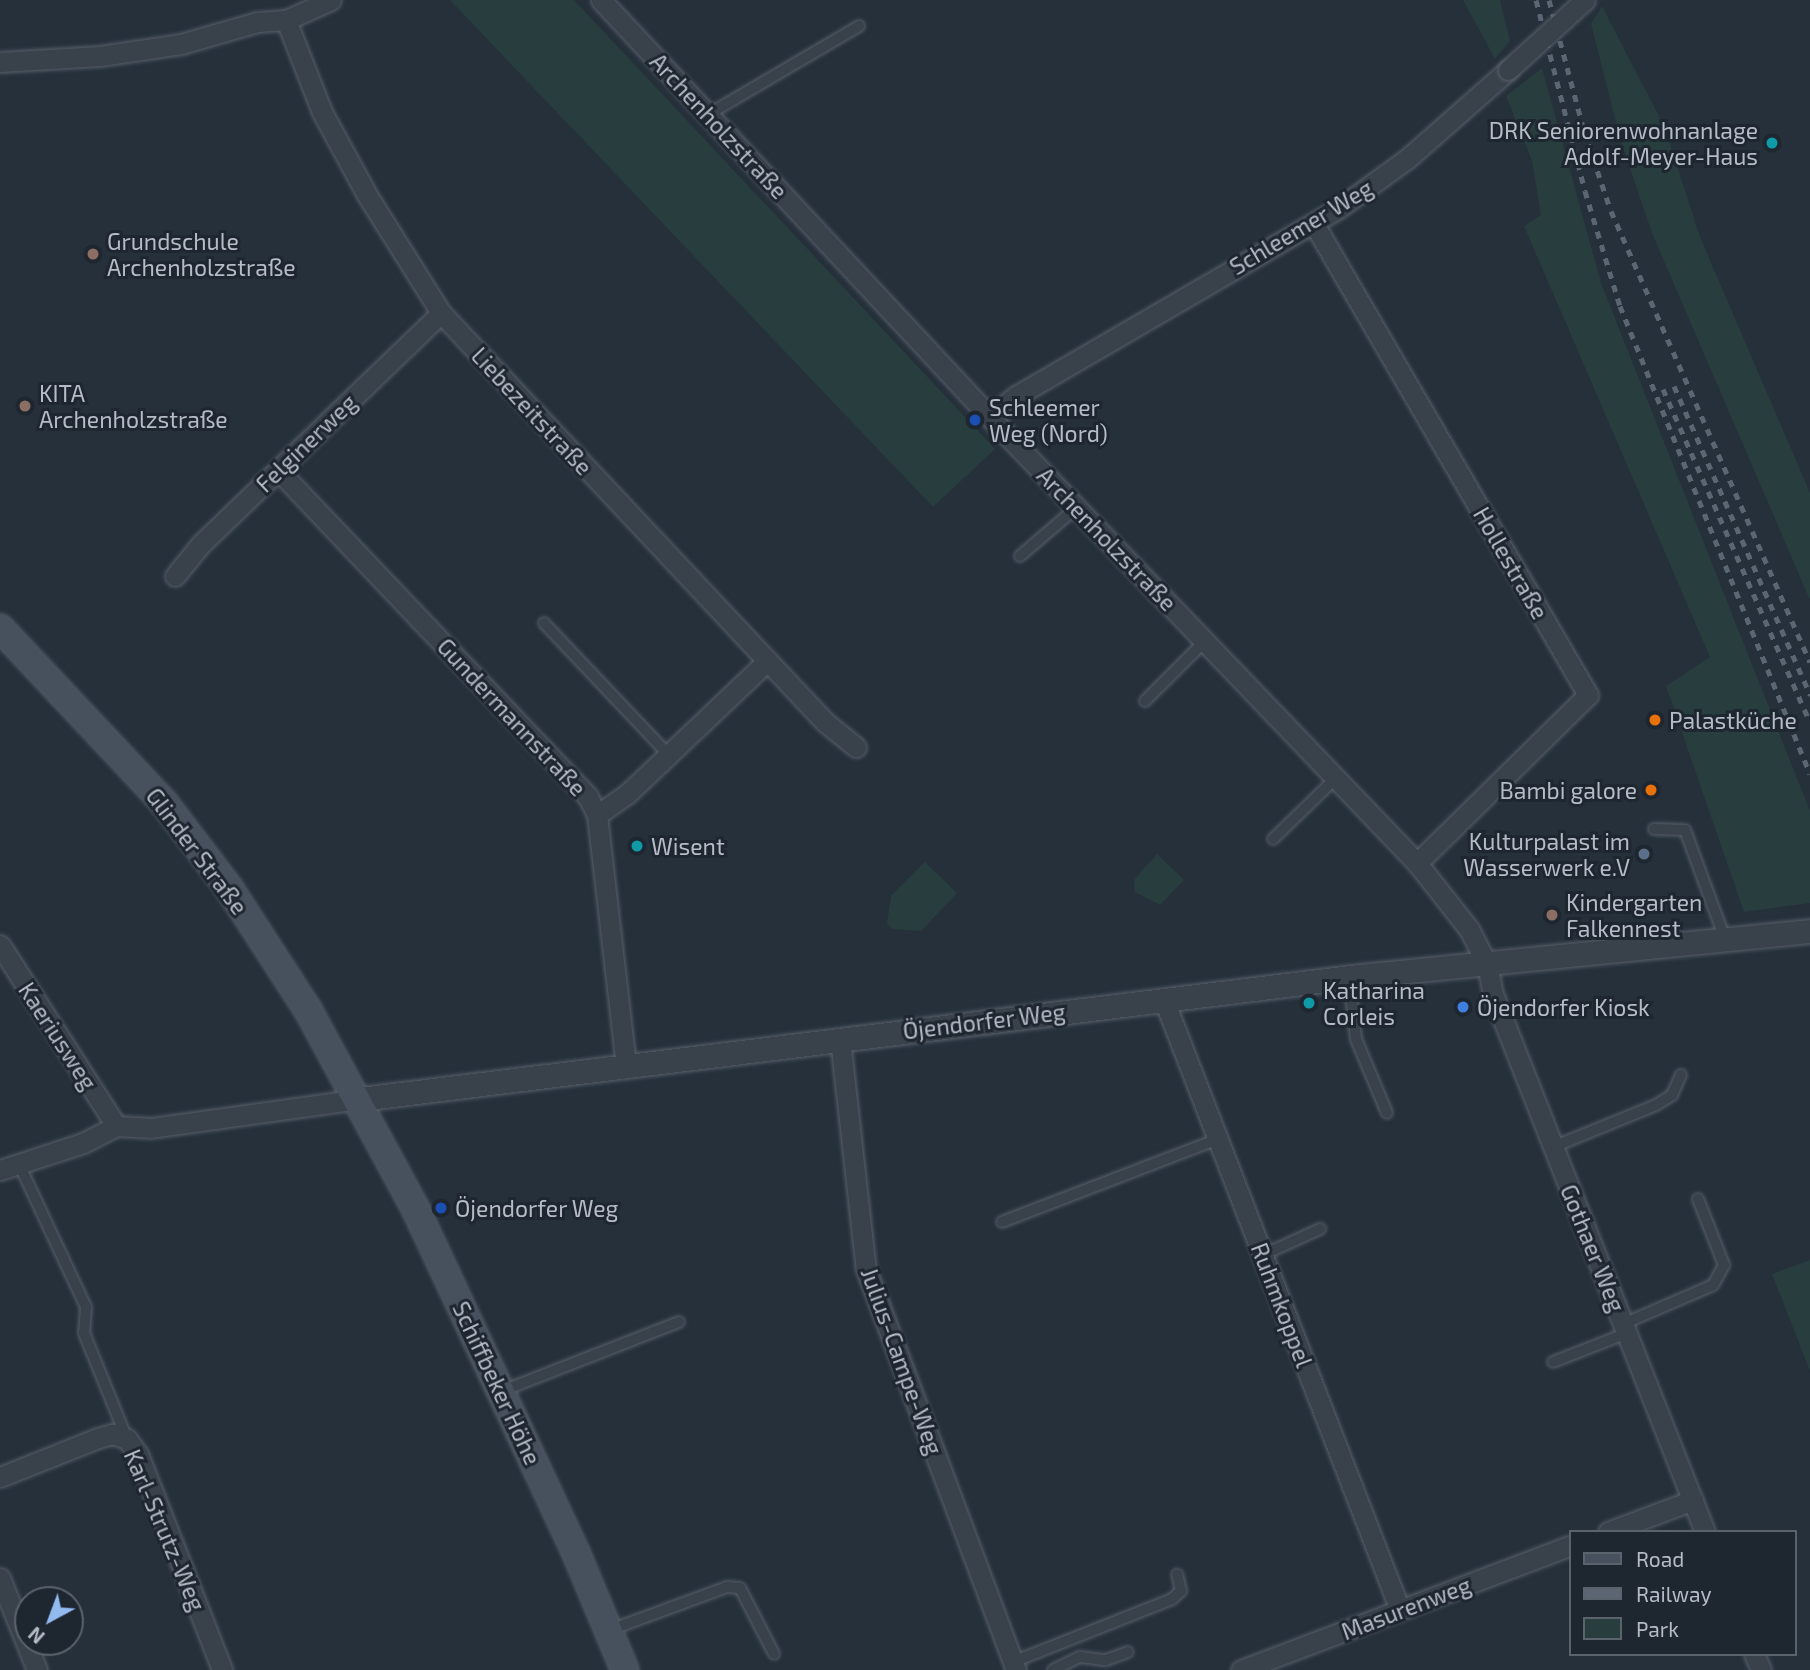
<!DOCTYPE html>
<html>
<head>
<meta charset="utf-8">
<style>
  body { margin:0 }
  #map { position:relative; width:1810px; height:1670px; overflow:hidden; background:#25303b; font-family:"Exo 2",sans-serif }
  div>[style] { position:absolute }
  .green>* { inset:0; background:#283d3d }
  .roads { filter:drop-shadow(0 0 2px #575f69) drop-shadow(0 0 2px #575f69) }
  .service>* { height:10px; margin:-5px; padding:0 5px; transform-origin:5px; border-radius:5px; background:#39414b }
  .minor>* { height:19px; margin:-9.5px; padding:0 9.5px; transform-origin:9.5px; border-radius:9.5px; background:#39414b }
  .tertiary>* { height:23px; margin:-11.5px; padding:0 11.5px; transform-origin:11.5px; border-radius:11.5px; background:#39414b }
  .secondary>* { height:26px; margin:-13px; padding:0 13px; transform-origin:13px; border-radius:13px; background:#47515e }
  .rail>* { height:5px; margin-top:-2.5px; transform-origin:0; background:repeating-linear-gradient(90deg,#5b6672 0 7px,transparent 0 14px) }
  .bridges { filter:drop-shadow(0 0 2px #575f69) drop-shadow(0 0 2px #575f69) }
  .minor-bridge>* { height:19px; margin:-9.5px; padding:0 9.5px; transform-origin:9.5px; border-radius:9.5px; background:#39414b }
  .dots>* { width:19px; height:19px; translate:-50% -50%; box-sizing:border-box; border:4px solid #1e2630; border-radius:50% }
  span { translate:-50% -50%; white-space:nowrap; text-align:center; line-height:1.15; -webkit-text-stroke:6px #1e2630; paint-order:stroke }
  .street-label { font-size:23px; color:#b5bcc7 }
  .poi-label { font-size:23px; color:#b5bcc7 }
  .right { translate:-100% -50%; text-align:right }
  .left { translate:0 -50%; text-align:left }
  .legend { position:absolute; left:1569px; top:1530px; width:228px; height:126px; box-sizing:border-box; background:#1e2630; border:2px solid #5a626c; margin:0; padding:9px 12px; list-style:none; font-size:21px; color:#b5bcc7 }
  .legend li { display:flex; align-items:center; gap:14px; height:35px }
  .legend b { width:35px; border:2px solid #5a626c }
  .north { position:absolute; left:14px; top:1586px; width:70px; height:70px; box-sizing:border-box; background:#1e2630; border:2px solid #5a626c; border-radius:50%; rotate:221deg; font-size:19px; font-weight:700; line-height:28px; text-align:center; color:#b5bcc7 }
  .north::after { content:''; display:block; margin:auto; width:24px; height:32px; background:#91baef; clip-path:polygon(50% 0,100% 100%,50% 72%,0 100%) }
</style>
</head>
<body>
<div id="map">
  <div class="green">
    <i style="clip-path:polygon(450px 0,574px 0,995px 449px,933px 507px)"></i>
    <i style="clip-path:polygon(1463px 0,1500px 0,1510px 41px,1495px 59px)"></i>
    <i style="clip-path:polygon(1602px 6px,1664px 126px,1700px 237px,1810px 493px,1810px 600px,1652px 233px,1621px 142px,1591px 24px)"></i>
    <i style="clip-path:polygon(1542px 68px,1601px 283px,1810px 811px,1810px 903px,1744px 912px,1666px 686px,1710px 657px,1524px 226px,1541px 215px,1532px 161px,1506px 96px)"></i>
    <i style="clip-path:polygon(1157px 854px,1184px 880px,1160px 905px,1135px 892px,1134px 880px)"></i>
    <i style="clip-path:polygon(925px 862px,957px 893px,921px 931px,892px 929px,887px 924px,891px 896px)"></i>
    <i style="clip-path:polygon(1810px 1260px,1810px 1371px,1772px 1274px)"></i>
  </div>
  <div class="roads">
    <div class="service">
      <i style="left:709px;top:114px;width:174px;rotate:-30.4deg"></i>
      <i style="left:1020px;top:556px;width:74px;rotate:-40.6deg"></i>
      <i style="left:544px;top:623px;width:182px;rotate:46.6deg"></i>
      <i style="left:1145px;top:701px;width:85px;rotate:-45deg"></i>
      <i style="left:1654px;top:829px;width:31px;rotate:2deg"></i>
      <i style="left:1685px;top:830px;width:116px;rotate:69.8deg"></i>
      <i style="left:1273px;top:839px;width:88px;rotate:-44.1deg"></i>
      <i style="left:1349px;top:977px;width:62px;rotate:83.6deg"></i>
      <i style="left:1356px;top:1039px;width:80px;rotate:67.3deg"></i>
      <i style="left:1553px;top:1147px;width:111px;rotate:-22.2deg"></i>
      <i style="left:1656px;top:1105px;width:19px;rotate:-32deg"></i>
      <i style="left:1672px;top:1095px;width:22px;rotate:-66deg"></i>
      <i style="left:19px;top:1164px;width:158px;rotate:64.9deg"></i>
      <i style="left:86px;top:1307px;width:26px;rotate:94deg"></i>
      <i style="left:84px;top:1333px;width:114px;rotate:67.9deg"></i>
      <i style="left:1002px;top:1222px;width:231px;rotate:-21deg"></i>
      <i style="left:1263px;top:1255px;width:63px;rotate:-24.5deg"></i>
      <i style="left:1623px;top:1324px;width:98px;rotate:-23.4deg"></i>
      <i style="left:1713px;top:1285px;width:23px;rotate:-61deg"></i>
      <i style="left:1724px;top:1265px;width:71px;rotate:-111.5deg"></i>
      <i style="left:1553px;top:1362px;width:79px;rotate:-21.4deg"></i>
      <i style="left:502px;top:1391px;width:190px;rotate:-21.3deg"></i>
      <i style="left:610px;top:1630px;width:125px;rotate:-20.2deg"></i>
      <i style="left:727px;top:1587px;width:13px;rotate:4deg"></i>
      <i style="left:740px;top:1588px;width:74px;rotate:62.7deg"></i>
      <i style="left:1013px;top:1662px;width:171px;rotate:-21.6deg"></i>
      <i style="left:1172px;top:1599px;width:12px;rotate:-42deg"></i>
      <i style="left:1181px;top:1591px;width:17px;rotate:-103deg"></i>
      <i style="left:1053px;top:1670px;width:30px;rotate:-26deg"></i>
      <i style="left:1080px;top:1657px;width:26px;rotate:7deg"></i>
      <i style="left:1106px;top:1660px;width:23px;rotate:-20deg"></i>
    </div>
    <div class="minor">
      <i style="left:601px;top:0;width:589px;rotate:46.99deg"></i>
      <i style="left:1003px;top:431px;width:598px;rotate:46.22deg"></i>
      <i style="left:1417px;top:863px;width:84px;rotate:51.8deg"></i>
      <i style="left:1469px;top:929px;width:39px;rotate:63deg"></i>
      <i style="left:1487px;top:964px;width:31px;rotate:79deg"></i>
      <i style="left:1493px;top:994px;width:578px;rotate:68.49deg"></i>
      <i style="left:286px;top:20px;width:99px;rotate:68.6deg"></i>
      <i style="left:322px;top:112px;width:94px;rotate:61.5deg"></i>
      <i style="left:367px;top:195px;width:139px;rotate:57.9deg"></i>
      <i style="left:441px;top:313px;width:561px;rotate:46.81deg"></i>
      <i style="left:825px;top:722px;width:40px;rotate:39deg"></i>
      <i style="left:0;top:62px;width:100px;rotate:-3.4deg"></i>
      <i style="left:100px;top:56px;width:82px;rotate:-8.4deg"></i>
      <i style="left:181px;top:44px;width:79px;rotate:-16.1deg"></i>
      <i style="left:257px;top:22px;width:29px;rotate:-4deg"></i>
      <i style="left:286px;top:20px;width:49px;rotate:-24deg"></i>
      <i style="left:1314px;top:224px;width:545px;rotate:59.81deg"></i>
      <i style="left:1588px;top:695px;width:240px;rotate:135.5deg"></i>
      <i style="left:990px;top:417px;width:33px;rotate:-39deg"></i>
      <i style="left:1016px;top:396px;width:374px;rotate:-30.2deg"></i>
      <i style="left:1339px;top:208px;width:85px;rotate:-35.9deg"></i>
      <i style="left:1408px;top:158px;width:133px;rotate:-41.3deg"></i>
      <i style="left:278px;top:470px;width:451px;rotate:46.5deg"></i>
      <i style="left:588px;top:797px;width:20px;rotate:63deg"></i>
      <i style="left:597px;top:815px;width:253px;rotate:83.4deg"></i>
      <i style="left:175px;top:576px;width:41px;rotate:-50.9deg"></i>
      <i style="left:201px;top:544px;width:333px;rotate:-43.9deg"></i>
      <i style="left:597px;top:815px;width:37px;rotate:-35deg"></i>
      <i style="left:627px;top:794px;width:193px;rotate:-43.5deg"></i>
      <i style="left:0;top:945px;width:215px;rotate:57.3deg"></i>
      <i style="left:1164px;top:1000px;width:654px;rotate:68.85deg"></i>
      <i style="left:840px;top:1039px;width:231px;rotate:83.6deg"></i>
      <i style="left:866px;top:1269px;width:428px;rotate:69.5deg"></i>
      <i style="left:0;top:1170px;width:87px;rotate:-18deg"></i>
      <i style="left:83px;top:1143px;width:37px;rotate:-27deg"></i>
      <i style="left:116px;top:1126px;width:34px;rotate:3deg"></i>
      <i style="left:150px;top:1128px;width:212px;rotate:-7.9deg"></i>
      <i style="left:0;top:1477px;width:105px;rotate:-21.7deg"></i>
      <i style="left:98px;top:1438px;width:15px;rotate:-16deg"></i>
      <i style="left:112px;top:1434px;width:16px;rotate:18deg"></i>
      <i style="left:127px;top:1439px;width:19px;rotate:54deg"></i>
      <i style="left:138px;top:1454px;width:232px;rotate:68.7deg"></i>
      <i style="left:1608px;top:1532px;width:91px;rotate:-20.6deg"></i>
      <i style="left:0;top:1578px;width:99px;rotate:68.1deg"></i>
      <i style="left:1754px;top:1654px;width:17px;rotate:66deg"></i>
      <i style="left:1241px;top:1670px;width:352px;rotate:-20.7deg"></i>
    </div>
    <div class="tertiary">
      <i style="left:360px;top:1099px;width:1007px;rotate:-7.02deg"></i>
      <i style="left:1359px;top:976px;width:453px;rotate:-5.7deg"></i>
    </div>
    <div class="secondary">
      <i style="left:0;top:628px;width:241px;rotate:46.8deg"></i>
      <i style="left:165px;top:804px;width:106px;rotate:52.7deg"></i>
      <i style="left:229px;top:888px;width:145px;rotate:57.1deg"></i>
      <i style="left:308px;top:1010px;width:230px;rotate:61.6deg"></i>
      <i style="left:417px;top:1212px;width:376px;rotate:65deg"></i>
      <i style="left:576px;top:1553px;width:127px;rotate:67.3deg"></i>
    </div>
  </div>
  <div class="rail">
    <i style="left:1536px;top:0;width:197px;rotate:75.6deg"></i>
    <i style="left:1585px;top:191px;width:120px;rotate:73.1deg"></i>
    <i style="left:1620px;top:306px;width:505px;rotate:67.9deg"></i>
    <i style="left:1549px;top:0;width:136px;rotate:75deg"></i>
    <i style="left:1584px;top:131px;width:84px;rotate:71.4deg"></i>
    <i style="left:1611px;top:211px;width:493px;rotate:66.2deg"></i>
    <i style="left:1674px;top:386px;width:338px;rotate:66.2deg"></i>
    <i style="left:1663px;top:389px;width:364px;rotate:66.2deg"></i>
  </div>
  <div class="bridges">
    <div class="minor-bridge">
      <i style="left:1508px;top:70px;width:104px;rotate:-42.3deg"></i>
    </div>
  </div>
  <div class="dots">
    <i style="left:1772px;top:143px;background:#0f9aa8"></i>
    <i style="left:93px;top:254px;background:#8d6e63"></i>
    <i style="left:25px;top:406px;background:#8d6e63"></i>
    <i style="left:975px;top:420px;background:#1a4fb4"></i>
    <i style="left:1655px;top:720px;background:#e8710a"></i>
    <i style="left:1651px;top:790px;background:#e8710a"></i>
    <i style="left:637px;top:846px;background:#0f9aa8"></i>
    <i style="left:1644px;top:854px;background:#5c6f8a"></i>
    <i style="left:1552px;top:915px;background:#8d6e63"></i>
    <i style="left:1309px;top:1003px;background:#0f9aa8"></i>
    <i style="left:1463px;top:1007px;background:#3f7fe0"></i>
    <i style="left:441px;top:1208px;background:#1a4fb4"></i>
  </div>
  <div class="street-label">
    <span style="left:719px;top:126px;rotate:47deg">Archenholzstraße</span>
    <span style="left:1301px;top:227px;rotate:-31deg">Schleemer Weg</span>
    <span style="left:532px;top:411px;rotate:47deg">Liebezeitstraße</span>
    <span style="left:306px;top:443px;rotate:-44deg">Felginerweg</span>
    <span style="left:1107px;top:539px;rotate:46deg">Archenholzstraße</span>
    <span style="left:1511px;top:563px;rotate:60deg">Hollestraße</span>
    <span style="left:512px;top:717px;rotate:47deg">Gundermannstraße</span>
    <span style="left:197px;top:851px;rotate:53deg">Glinder Straße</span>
    <span style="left:984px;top:1021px;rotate:-7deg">Öjendorfer Weg</span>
    <span style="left:58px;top:1036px;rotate:57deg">Kaeriusweg</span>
    <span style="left:1593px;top:1248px;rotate:68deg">Gothaer Weg</span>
    <span style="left:1282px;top:1305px;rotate:69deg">Ruhmkoppel</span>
    <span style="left:902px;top:1361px;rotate:70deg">Julius-Campe-Weg</span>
    <span style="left:497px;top:1383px;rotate:65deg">Schiffbeker Höhe</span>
    <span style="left:165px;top:1530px;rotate:67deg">Karl-Strutz-Weg</span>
    <span style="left:1406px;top:1608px;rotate:-21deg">Masurenweg</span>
  </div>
  <div class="poi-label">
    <span class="right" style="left:1758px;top:143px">DRK Seniorenwohnanlage<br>Adolf-Meyer-Haus</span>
    <span class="left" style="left:107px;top:254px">Grundschule<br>Archenholzstraße</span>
    <span class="left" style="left:39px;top:406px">KITA<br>Archenholzstraße</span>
    <span class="left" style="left:989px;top:420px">Schleemer<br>Weg (Nord)</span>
    <span class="left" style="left:1669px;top:720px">Palastküche</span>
    <span class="right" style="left:1637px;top:790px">Bambi galore</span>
    <span class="right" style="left:1630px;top:854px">Kulturpalast im<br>Wasserwerk e.V</span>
    <span class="left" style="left:651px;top:846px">Wisent</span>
    <span class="left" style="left:1566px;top:915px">Kindergarten<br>Falkennest</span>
    <span class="left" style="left:1323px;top:1003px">Katharina<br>Corleis</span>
    <span class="left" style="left:1477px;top:1007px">Öjendorfer Kiosk</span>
    <span class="left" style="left:455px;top:1208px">Öjendorfer Weg</span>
  </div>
  <ul class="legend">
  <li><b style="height:9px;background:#47515e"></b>Road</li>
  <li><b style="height:9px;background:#5b6672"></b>Railway</li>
  <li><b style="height:19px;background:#283d3d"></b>Park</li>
  </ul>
  <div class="north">N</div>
</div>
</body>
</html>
